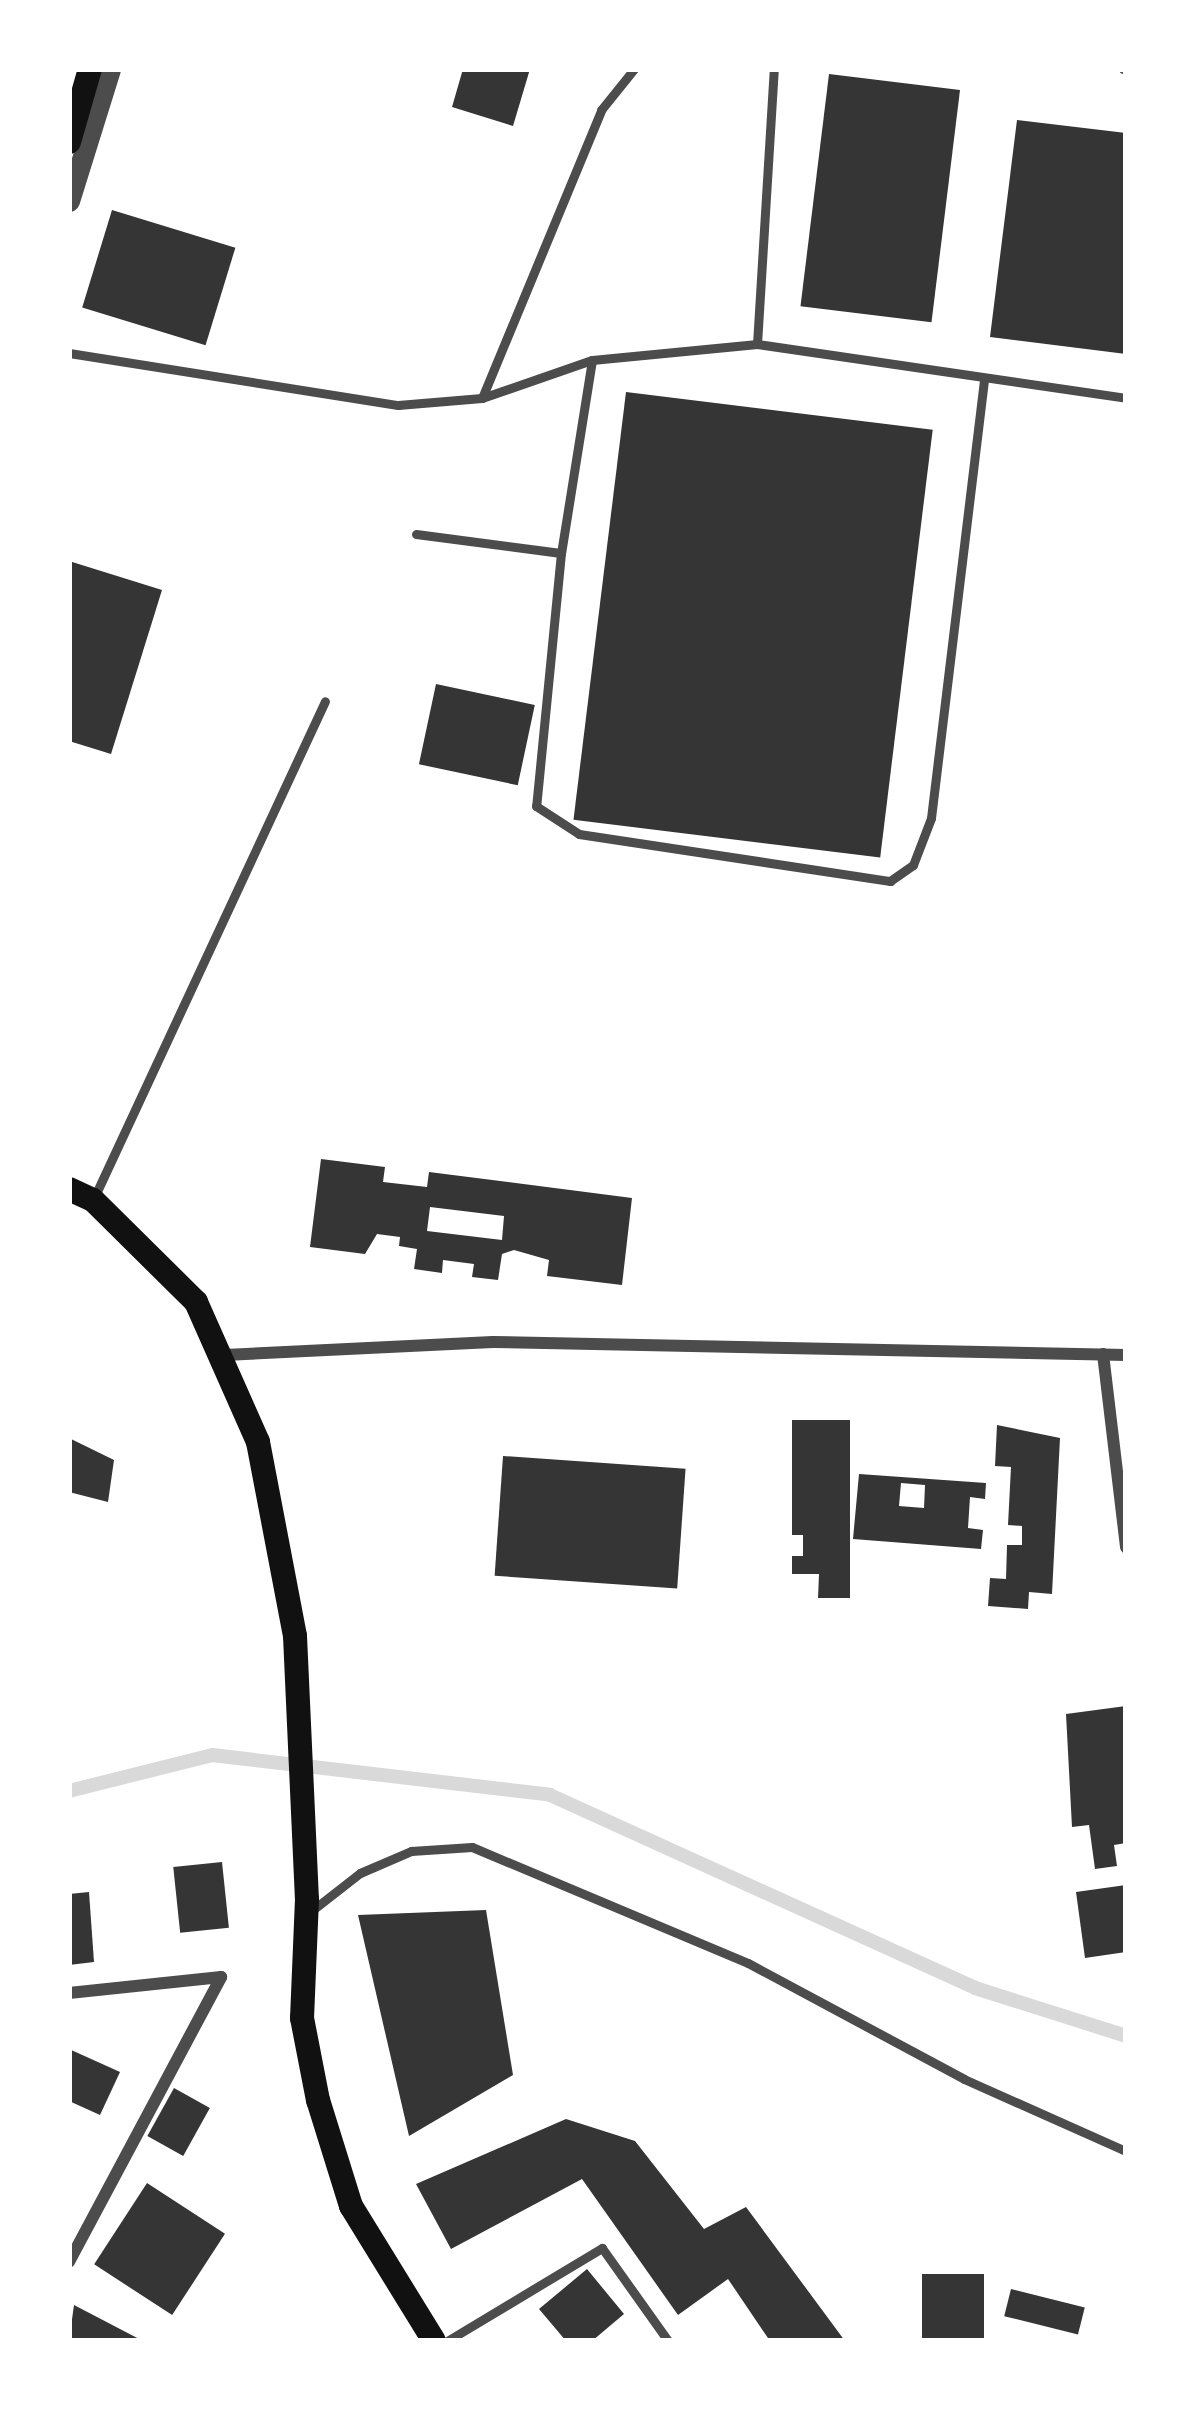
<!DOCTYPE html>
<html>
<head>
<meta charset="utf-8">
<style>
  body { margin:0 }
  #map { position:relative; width:1195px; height:2410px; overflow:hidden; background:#fff; font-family:"Noto Sans",sans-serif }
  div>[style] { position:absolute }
  .stream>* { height:14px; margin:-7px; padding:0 7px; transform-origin:7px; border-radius:7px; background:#d9d9d9 }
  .building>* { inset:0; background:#353535; transform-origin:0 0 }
  .service>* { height:9px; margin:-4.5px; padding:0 4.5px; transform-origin:4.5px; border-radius:4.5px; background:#4c4c4c }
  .minor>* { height:12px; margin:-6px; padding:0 6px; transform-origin:6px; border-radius:6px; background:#4c4c4c }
  .tertiary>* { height:21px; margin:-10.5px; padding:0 10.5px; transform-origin:10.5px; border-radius:10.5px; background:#4c4c4c }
  .secondary>* { height:24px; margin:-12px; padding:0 12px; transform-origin:12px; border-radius:12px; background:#111 }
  span { translate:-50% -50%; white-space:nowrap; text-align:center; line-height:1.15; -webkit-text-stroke:9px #fff; paint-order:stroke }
  .frame { position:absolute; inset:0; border:72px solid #fff; pointer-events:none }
</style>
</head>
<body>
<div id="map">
  <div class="stream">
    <i style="left:69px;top:1791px;width:147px;rotate:-14.1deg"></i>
    <i style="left:212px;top:1755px;width:340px;rotate:6.7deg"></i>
    <i style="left:550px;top:1795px;width:467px;rotate:24.4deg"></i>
    <i style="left:975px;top:1988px;width:158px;rotate:17.6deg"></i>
  </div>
  <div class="building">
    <i style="clip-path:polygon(463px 69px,530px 69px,513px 126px,452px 107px)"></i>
    <i style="left:829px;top:74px;width:132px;height:234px;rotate:7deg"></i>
    <i style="clip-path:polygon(1017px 120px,1126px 133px,1126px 354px,990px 337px)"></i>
    <i style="left:112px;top:210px;width:129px;height:102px;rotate:17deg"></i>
    <i style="left:626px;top:392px;width:309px;height:431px;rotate:7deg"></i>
    <i style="clip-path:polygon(69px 561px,162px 590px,111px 754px,69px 741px)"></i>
    <i style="left:436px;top:684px;width:101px;height:82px;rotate:12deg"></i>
    <i style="clip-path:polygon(evenodd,321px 1159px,385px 1167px,383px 1182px,427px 1187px,429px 1172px,632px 1198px,622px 1285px,547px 1276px,549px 1260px,514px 1250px,502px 1254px,498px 1280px,472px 1277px,474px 1264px,443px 1260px,442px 1273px,414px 1269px,417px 1249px,399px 1246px,400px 1237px,377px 1234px,365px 1254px,310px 1247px,321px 1159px,430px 1207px,504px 1216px,502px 1240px,427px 1231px,430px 1207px)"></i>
    <i style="clip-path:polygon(792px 1420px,850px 1420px,850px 1598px,818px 1598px,819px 1574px,792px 1574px,792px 1556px,803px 1556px,803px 1535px,792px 1535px)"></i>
    <i style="clip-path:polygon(997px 1425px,1060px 1438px,1052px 1594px,1029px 1592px,1028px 1609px,988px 1606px,990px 1578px,1006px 1579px,1007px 1545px,1022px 1545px,1022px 1526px,1008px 1525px,1011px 1467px,995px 1466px)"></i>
    <i style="clip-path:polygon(69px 1438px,114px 1460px,108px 1502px,69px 1492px)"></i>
    <i style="left:503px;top:1456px;width:183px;height:120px;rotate:4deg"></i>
    <i style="clip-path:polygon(evenodd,859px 1474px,986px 1483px,985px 1499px,970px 1497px,968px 1528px,983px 1530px,981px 1549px,853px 1539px,859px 1474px,901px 1483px,925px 1485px,924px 1508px,899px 1506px,901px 1483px)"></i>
    <i style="clip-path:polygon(1126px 1706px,1126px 1843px,1114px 1845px,1117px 1866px,1095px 1869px,1089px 1825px,1072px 1827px,1066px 1714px)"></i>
    <i style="left:222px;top:1862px;width:66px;height:49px;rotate:84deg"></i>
    <i style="clip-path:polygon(1126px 1885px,1126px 1952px,1085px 1958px,1076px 1892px)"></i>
    <i style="clip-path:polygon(89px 1892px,94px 1962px,69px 1965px,69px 1894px)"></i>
    <i style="clip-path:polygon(486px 1910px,513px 2075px,409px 2136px,358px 1915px)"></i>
    <i style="clip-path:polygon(69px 2049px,120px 2072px,100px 2115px,69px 2101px)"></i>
    <i style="left:174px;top:2088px;width:41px;height:55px;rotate:29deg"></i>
    <i style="clip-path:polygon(566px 2119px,635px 2141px,704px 2229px,746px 2207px,845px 2341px,770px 2341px,728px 2279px,678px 2315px,582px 2179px,451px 2249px,416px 2184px)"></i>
    <i style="left:147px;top:2183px;width:93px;height:97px;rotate:33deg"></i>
    <i style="clip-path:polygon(587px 2269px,624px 2314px,592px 2341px,566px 2341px,539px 2309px)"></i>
    <i style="left:922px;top:2274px;width:62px;height:67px"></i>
    <i style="left:1011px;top:2289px;width:76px;height:28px;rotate:14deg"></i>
    <i style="clip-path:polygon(74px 2305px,143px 2341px,69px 2341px)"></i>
  </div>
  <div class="service">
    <i style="left:1123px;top:69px;width:3px"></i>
    <i style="left:757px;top:344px;width:276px;rotate:-86.5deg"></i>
    <i style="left:69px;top:353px;width:333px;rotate:9deg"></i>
    <i style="left:398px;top:405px;width:84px;rotate:-4.8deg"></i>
    <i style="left:482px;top:398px;width:116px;rotate:-19.1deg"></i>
    <i style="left:592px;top:360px;width:166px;rotate:-5.5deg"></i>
    <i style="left:757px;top:344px;width:373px;rotate:8.3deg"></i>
    <i style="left:592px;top:360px;width:195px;rotate:99.1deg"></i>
    <i style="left:561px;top:553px;width:254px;rotate:95.6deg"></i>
    <i style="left:536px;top:806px;width:51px;rotate:33.1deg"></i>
    <i style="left:579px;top:834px;width:315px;rotate:8.6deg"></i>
    <i style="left:890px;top:881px;width:28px;rotate:-35deg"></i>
    <i style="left:913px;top:865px;width:50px;rotate:-69deg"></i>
    <i style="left:931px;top:818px;width:443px;rotate:-83.1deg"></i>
    <i style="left:482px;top:398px;width:312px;rotate:-67.5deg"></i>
    <i style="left:601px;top:110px;width:53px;rotate:-51.2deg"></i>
    <i style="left:416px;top:534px;width:146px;rotate:7.5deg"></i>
    <i style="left:93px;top:1200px;width:550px;rotate:-65.06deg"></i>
    <i style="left:310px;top:1912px;width:63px;rotate:-38deg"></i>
    <i style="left:360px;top:1873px;width:56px;rotate:-23.3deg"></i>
    <i style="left:411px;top:1851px;width:61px;rotate:-3.8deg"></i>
    <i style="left:472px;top:1847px;width:299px;rotate:22.8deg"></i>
    <i style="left:748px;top:1963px;width:245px;rotate:28.2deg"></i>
    <i style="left:964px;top:2079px;width:177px;rotate:24deg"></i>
    <i style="left:447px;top:2341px;width:181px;rotate:-31deg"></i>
    <i style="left:602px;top:2248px;width:114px;rotate:54.6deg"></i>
  </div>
  <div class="minor">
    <i style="left:1103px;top:1354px;width:195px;rotate:83.2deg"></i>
    <i style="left:225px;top:1355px;width:268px;rotate:-2.8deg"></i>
    <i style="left:493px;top:1342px;width:633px;rotate:1.18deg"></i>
    <i style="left:69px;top:1993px;width:153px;rotate:-6deg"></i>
    <i style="left:69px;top:2262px;width:323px;rotate:-61.9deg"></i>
  </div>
  <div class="tertiary">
    <i style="left:69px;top:201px;width:138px;rotate:-72.7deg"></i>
  </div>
  <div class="secondary">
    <i style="left:69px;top:142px;width:76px;rotate:-74deg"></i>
    <i style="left:69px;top:1189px;width:26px;rotate:25deg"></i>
    <i style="left:93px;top:1200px;width:145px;rotate:44.7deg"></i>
    <i style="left:196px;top:1302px;width:153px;rotate:66.1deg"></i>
    <i style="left:258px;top:1442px;width:197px;rotate:79.2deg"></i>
    <i style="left:295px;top:1636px;width:263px;rotate:87.4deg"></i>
    <i style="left:307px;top:1899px;width:119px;rotate:92.4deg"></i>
    <i style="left:302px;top:2018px;width:84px;rotate:79deg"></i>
    <i style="left:318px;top:2100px;width:111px;rotate:72.7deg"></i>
    <i style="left:351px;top:2206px;width:158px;rotate:58.4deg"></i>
  </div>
  <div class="frame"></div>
</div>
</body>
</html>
